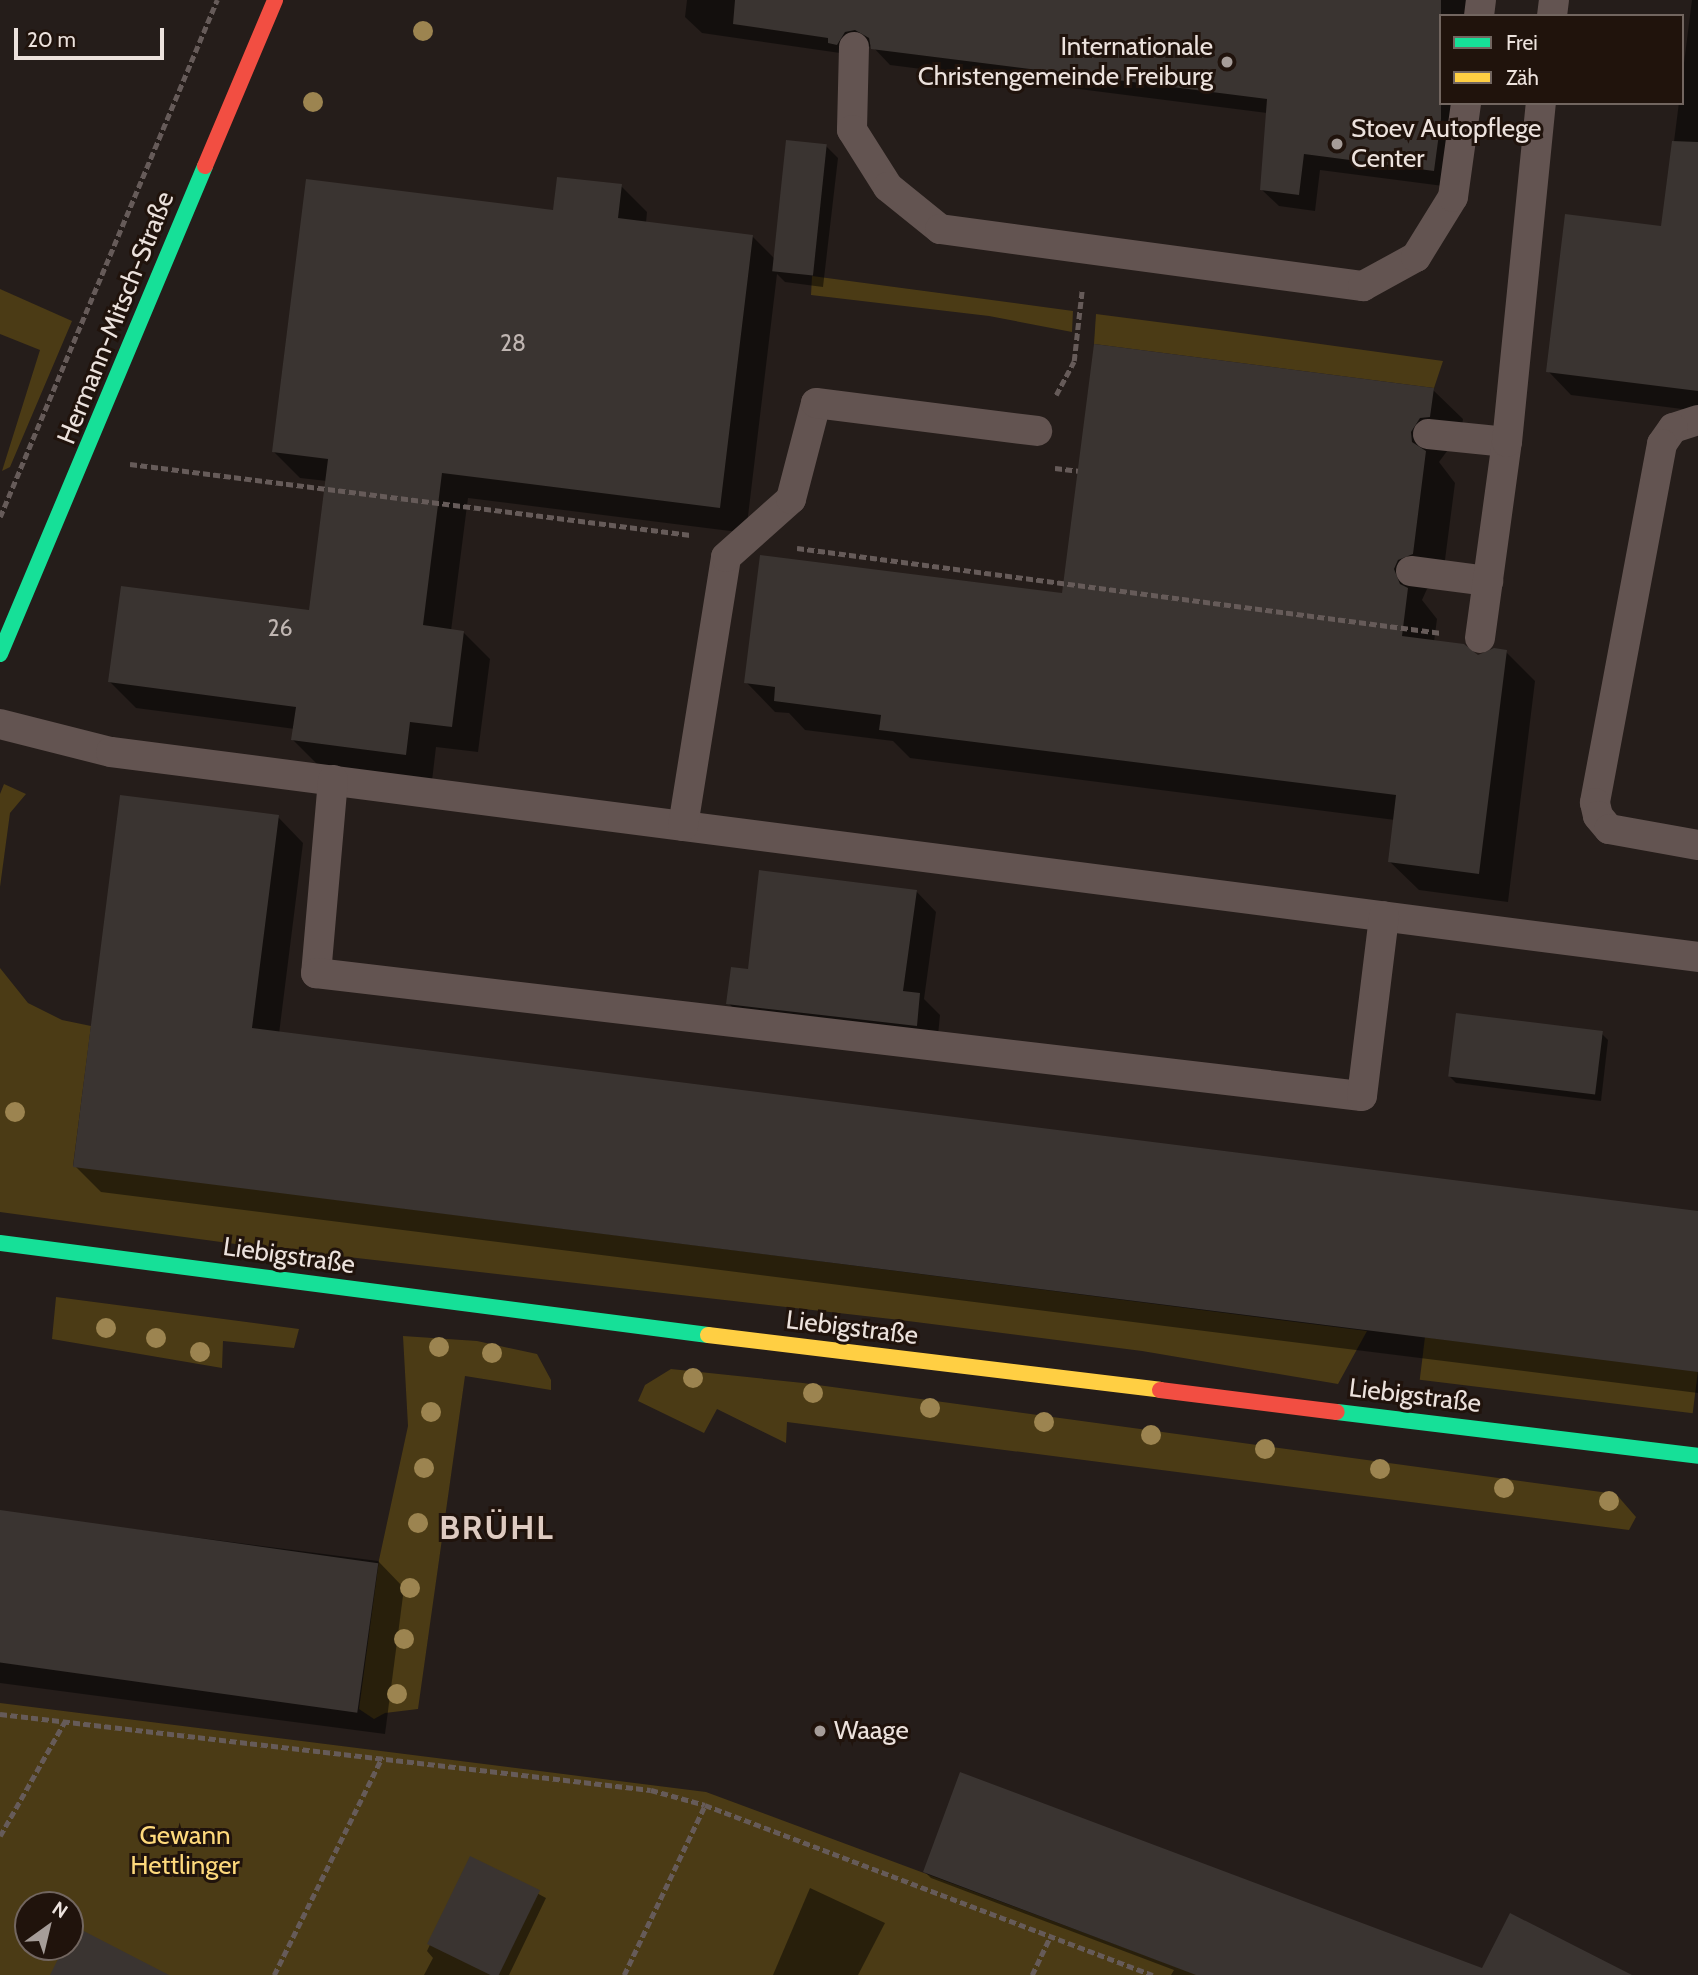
<!DOCTYPE html>
<html>
<head>
<meta charset="utf-8">
<style>
  body { margin:0 }
  #map { position:relative; width:1698px; height:1975px; overflow:hidden; background:#251d1a; font-family:Cabin,sans-serif }
  div>[style] { position:absolute }
  .green>* { inset:0; background:#4b3b15; transform-origin:0 0 }
  .shadow>* { inset:0; background:#0007 }
  .building>* { inset:0; background:#3a3431; transform-origin:0 0 }
  .path>* { height:4.5px; margin-top:-2.25px; transform-origin:0; background:repeating-linear-gradient(90deg,#665b59 0 7px,transparent 0 10.5px) }
  .lane>* { height:30px; margin:-15px; padding:0 15px; transform-origin:15px; border-radius:15px; background:#635451 }
  .fast>* { height:16px; margin:-8px; padding:0 8px; transform-origin:8px; border-radius:8px; background:#16e098 }
  .slow>* { height:16px; margin:-8px; padding:0 8px; transform-origin:8px; border-radius:8px; background:#ffcf43 }
  .jam>* { height:16px; margin:-8px; padding:0 8px; transform-origin:8px; border-radius:8px; background:#f24e42 }
  .trees>* { width:20px; height:20px; margin:-10px; border-radius:50%; background:#9c8450 }
  .dots>* { width:19px; height:19px; translate:-50% -50%; box-sizing:border-box; border:4px solid #20130c; border-radius:50% }
  span { translate:-50% -50%; white-space:nowrap; text-align:center; line-height:1.15; -webkit-text-stroke:6px #20130c; paint-order:stroke }
  .number-label { font-size:23px; color:#c0b6b2 }
  .number-label span { -webkit-text-stroke-width:0 }
  .poi-label { font-size:26px; color:#ece2dd }
  .right { translate:-100% -50%; text-align:right }
  .left { translate:0 -50%; text-align:left }
  .street-label { font-size:26px; color:#ece2dd }
  .park-label { font-size:26px; color:#fed97c }
  .district-label { font-size:33px; color:#decbc1; font-weight:700; letter-spacing:2px }
  .legend { position:absolute; left:1439px; top:14px; width:245px; height:91px; box-sizing:border-box; background:#20130c; border:2px solid #726660; margin:0; padding:9px 12px; list-style:none; font-size:21px; color:#ece2dd }
  .legend li { display:flex; align-items:center; gap:14px; height:35px }
  .legend b { width:35px; border:2px solid #726660 }
  .north { position:absolute; left:14px; top:1891px; width:70px; height:70px; box-sizing:border-box; background:#20130c; border:2px solid #726660; border-radius:50%; rotate:34deg; font-size:19px; font-weight:700; line-height:28px; text-align:center; color:#ece2dd }
  .north::after { content:''; display:block; margin:auto; width:24px; height:32px; background:#a69d99; clip-path:polygon(50% 0,100% 100%,50% 72%,0 100%) }
  .scale { position:absolute; left:14px; top:28px; width:150px; height:32px; box-sizing:border-box; border:4px solid #ece2dd; border-top:0; padding-left:9px; font-size:21px; line-height:24px; white-space:nowrap; color:#ece2dd; -webkit-text-stroke:5px #20130c; paint-order:stroke }
</style>
</head>
<body>
<div id="map">
  <div class="green">
    <i style="clip-path:polygon(812px 276px,1073px 311px,1072px 332px,989px 316px,811px 295px)"></i>
    <i style="clip-path:polygon(0 289px,72px 321px,10px 467px,2px 471px,40px 350px,0 334px)"></i>
    <i style="clip-path:polygon(1096px 314px,1219px 330px,1443px 361px,1434px 388px,1094px 344px)"></i>
    <i style="clip-path:polygon(4px 784px,26px 794px,10px 813px,0 887px,0 794px)"></i>
    <i style="clip-path:polygon(0 968px,28px 1003px,62px 1020px,91px 1026px,73px 1166px,1367px 1331px,1338px 1384px,1142px 1351px,900px 1320px,243px 1245px,0 1212px)"></i>
    <i style="clip-path:polygon(56px 1297px,299px 1329px,294px 1348px,223px 1341px,222px 1368px,52px 1339px)"></i>
    <i style="clip-path:polygon(403px 1336px,477px 1341px,537px 1354px,551px 1380px,551px 1390px,465px 1376px,418px 1709px,385px 1713px,374px 1719px,359px 1709px,379px 1560px,408px 1426px)"></i>
    <i style="left:1425px;top:1337px;width:275px;height:43px;rotate:7deg"></i>
    <i style="clip-path:polygon(671px 1369px,803px 1383px,1616px 1494px,1636px 1517px,1629px 1530px,787px 1422px,786px 1443px,717px 1409px,704px 1433px,638px 1401px,645px 1385px)"></i>
    <i style="clip-path:polygon(evenodd,0 1703px,706px 1792px,1198px 1975px,0 1975px,0 1703px,28px 1905px,70px 1905px,70px 1947px,28px 1947px,28px 1905px)"></i>
  </div>
  <div class="shadow">
    <i style="clip-path:polygon(687px 0,1473px 0,1472px 16px,1441px 16px,1441px 103px,1461px 103px,1451px 187px,1320px 170px,1315px 211px,1279px 206px,1262px 190px,1267px 113px,890px 65px,872px 46px,840px 53px,702px 33px,685px 17px)"></i>
    <i style="clip-path:polygon(1692px 0,1698px 0,1698px 411px,1571px 395px,1548px 371px,1663px 228px)"></i>
    <i style="clip-path:polygon(826px 146px,838px 158px,823px 287px,785px 282px,777px 274px,746px 533px,468px 498px,451px 631px,464px 633px,490px 659px,478px 752px,436px 747px,432px 781px,319px 766px,293px 740px,295px 729px,136px 708px,110px 682px,310px 612px,327px 481px,300px 478px,274px 452px,554px 212px,621px 186px,647px 212px,646px 223px,752px 236px,775px 259px)"></i>
    <i style="clip-path:polygon(1433px 390px,1463px 419px,1459px 446px,1450px 447px,1439px 462px,1455px 483px,1442px 583px,1427px 589px,1422px 600px,1437px 619px,1434px 642px,1478px 657px,1506px 652px,1535px 681px,1508px 902px,1419px 890px,1389px 861px,1395px 820px,910px 758px,893px 741px,805px 730px,789px 713px,775px 712px,746px 682px,1064px 595px)"></i>
    <i style="clip-path:polygon(278px 817px,303px 843px,279px 1034px,1698px 1212px,1698px 1393px,101px 1192px,75px 1166px)"></i>
    <i style="clip-path:polygon(916px 891px,936px 912px,924px 999px,940px 1015px,937px 1046px,749px 1023px,728px 1003px)"></i>
    <i style="clip-path:polygon(1602px 1034px,1608px 1040px,1601px 1101px,1456px 1083px,1450px 1077px)"></i>
    <i style="clip-path:polygon(0 1512px,378px 1561px,404px 1588px,385px 1734px,0 1683px)"></i>
    <i style="clip-path:polygon(471px 1858px,546px 1898px,509px 1975px,424px 1975px,433px 1958px,427px 1951px)"></i>
    <i style="clip-path:polygon(925px 1872px,1483px 1970px,1628px 1975px,1171px 1975px,1174px 1970px,931px 1878px)"></i>
    <i style="clip-path:polygon(810px 1888px,885px 1923px,858px 1975px,773px 1975px)"></i>
  </div>
  <div class="building">
    <i style="clip-path:polygon(735px 0,1441px 0,1441px 119px,1434px 171px,1304px 154px,1299px 195px,1260px 190px,1267px 99px,871px 49px,869px 38px,855px 30px,845px 32px,837px 45px,828px 43px,828px 38px,733px 24px)"></i>
    <i style="left:786px;top:140px;width:41px;height:132px;rotate:6deg"></i>
    <i style="clip-path:polygon(1672px 141px,1698px 142px,1698px 391px,1546px 372px,1565px 214px,1661px 226px)"></i>
    <i style="clip-path:polygon(557px 177px,622px 184px,618px 218px,753px 235px,720px 508px,442px 473px,423px 625px,464px 631px,452px 727px,410px 722px,406px 755px,291px 740px,296px 707px,108px 682px,121px 586px,309px 610px,328px 459px,272px 452px,306px 179px,553px 210px)"></i>
    <i style="clip-path:polygon(1094px 344px,1434px 388px,1430px 417px,1420px 418px,1411px 432px,1412px 442px,1426px 451px,1413px 554px,1398px 560px,1394px 569px,1400px 584px,1408px 588px,1402px 636px,1464px 644px,1478px 655px,1494px 648px,1507px 650px,1479px 874px,1388px 862px,1396px 795px,879px 730px,881px 715px,774px 701px,775px 687px,744px 683px,760px 555px,1062px 593px)"></i>
    <i style="clip-path:polygon(120px 795px,279px 815px,252px 1028px,1698px 1211px,1698px 1372px,73px 1167px)"></i>
    <i style="clip-path:polygon(759px 870px,917px 890px,903px 991px,920px 993px,917px 1026px,726px 1004px,731px 967px,748px 969px)"></i>
    <i style="left:1456px;top:1013px;width:148px;height:64px;rotate:7deg"></i>
    <i style="left:0;top:1510px;width:382px;height:151px;rotate:8deg"></i>
    <i style="clip-path:polygon(960px 1772px,1482px 1968px,1510px 1913px,1632px 1975px,1196px 1975px,923px 1872px)"></i>
    <i style="left:470px;top:1856px;width:78px;height:98px;rotate:26deg"></i>
    <i style="clip-path:polygon(74px 1926px,169px 1975px,50px 1975px,64px 1947px,70px 1947px)"></i>
  </div>
  <div class="path">
    <i style="left:1056px;top:395px;width:38px;rotate:-62deg"></i>
    <i style="left:1074px;top:361px;width:71px;rotate:-83.6deg"></i>
    <i style="left:130px;top:464px;width:565px;rotate:7.21deg"></i>
    <i style="left:1055px;top:468px;width:23px;rotate:7deg"></i>
    <i style="left:0;top:517px;width:561px;rotate:-67.23deg"></i>
    <i style="left:797px;top:548px;width:650px;rotate:7.52deg"></i>
    <i style="left:0;top:1714px;width:655px;rotate:6.66deg"></i>
    <i style="left:651px;top:1790px;width:56px;rotate:15.5deg"></i>
    <i style="left:705px;top:1805px;width:479px;rotate:20.8deg"></i>
    <i style="left:0;top:1836px;width:132px;rotate:-60.5deg"></i>
    <i style="left:274px;top:1975px;width:243px;rotate:-63.6deg"></i>
    <i style="left:624px;top:1975px;width:188px;rotate:-64.5deg"></i>
    <i style="left:1032px;top:1975px;width:42px;rotate:-64.7deg"></i>
  </div>
  <div class="lane">
    <i style="left:1479px;top:16px;width:16px;rotate:-83deg"></i>
    <i style="left:1552px;top:16px;width:16px;rotate:-83deg"></i>
    <i style="left:854px;top:47px;width:83px;rotate:91.4deg"></i>
    <i style="left:852px;top:130px;width:67px;rotate:57.7deg"></i>
    <i style="left:888px;top:187px;width:67px;rotate:38.9deg"></i>
    <i style="left:940px;top:229px;width:427px;rotate:7.7deg"></i>
    <i style="left:1363px;top:286px;width:60px;rotate:-28.7deg"></i>
    <i style="left:1416px;top:257px;width:70px;rotate:-58.3deg"></i>
    <i style="left:1453px;top:197px;width:95px;rotate:-82.1deg"></i>
    <i style="left:1698px;top:420px;width:26px;rotate:162deg"></i>
    <i style="left:1673px;top:428px;width:19px;rotate:125deg"></i>
    <i style="left:1662px;top:444px;width:365px;rotate:100.6deg"></i>
    <i style="left:1595px;top:803px;width:13px;rotate:77deg"></i>
    <i style="left:1598px;top:816px;width:17px;rotate:50deg"></i>
    <i style="left:1609px;top:829px;width:90px;rotate:10.2deg"></i>
    <i style="left:1428px;top:434px;width:79px;rotate:5.8deg"></i>
    <i style="left:1411px;top:571px;width:78px;rotate:7.4deg"></i>
    <i style="left:1480px;top:638px;width:198px;rotate:-82.2deg"></i>
    <i style="left:1507px;top:442px;width:341px;rotate:-84.3deg"></i>
    <i style="left:0;top:724px;width:114px;rotate:14.2deg"></i>
    <i style="left:111px;top:752px;width:1600px;rotate:7.36deg"></i>
    <i style="left:333px;top:780px;width:194px;rotate:95deg"></i>
    <i style="left:316px;top:973px;width:1053px;rotate:6.71deg"></i>
    <i style="left:1362px;top:1096px;width:181px;rotate:-83deg"></i>
    <i style="left:683px;top:826px;width:272px;rotate:-80.9deg"></i>
    <i style="left:726px;top:557px;width:87px;rotate:-41.7deg"></i>
    <i style="left:791px;top:499px;width:99px;rotate:-75.4deg"></i>
    <i style="left:816px;top:403px;width:223px;rotate:7.2deg"></i>
  </div>
  <div class="fast">
    <i style="left:0;top:654px;width:529px;rotate:-67.21deg"></i>
    <i style="left:0;top:1243px;width:714px;rotate:7.4deg"></i>
    <i style="left:1337px;top:1412px;width:364px;rotate:6.9deg"></i>
  </div>
  <div class="slow">
    <i style="left:708px;top:1335px;width:455px;rotate:6.9deg"></i>
  </div>
  <div class="jam">
    <i style="left:205px;top:166px;width:180px;rotate:-67.1deg"></i>
    <i style="left:1160px;top:1390px;width:178px;rotate:7.1deg"></i>
  </div>
  <div class="trees">
    <i style="left:423px;top:31px"></i>
    <i style="left:313px;top:102px"></i>
    <i style="left:15px;top:1112px"></i>
    <i style="left:106px;top:1328px"></i>
    <i style="left:156px;top:1338px"></i>
    <i style="left:439px;top:1347px"></i>
    <i style="left:200px;top:1352px"></i>
    <i style="left:492px;top:1353px"></i>
    <i style="left:693px;top:1378px"></i>
    <i style="left:813px;top:1393px"></i>
    <i style="left:930px;top:1408px"></i>
    <i style="left:431px;top:1412px"></i>
    <i style="left:1044px;top:1422px"></i>
    <i style="left:1151px;top:1435px"></i>
    <i style="left:1265px;top:1449px"></i>
    <i style="left:424px;top:1468px"></i>
    <i style="left:1380px;top:1469px"></i>
    <i style="left:1504px;top:1488px"></i>
    <i style="left:1609px;top:1501px"></i>
    <i style="left:418px;top:1523px"></i>
    <i style="left:410px;top:1588px"></i>
    <i style="left:404px;top:1639px"></i>
    <i style="left:397px;top:1694px"></i>
  </div>
  <div class="dots">
    <i style="left:1227px;top:62px;background:#a69d99"></i>
    <i style="left:1337px;top:144px;background:#a69d99"></i>
    <i style="left:820px;top:1731px;background:#a69d99"></i>
  </div>
  <div class="number-label">
    <span style="left:513px;top:343px">28</span>
    <span style="left:280px;top:628px">26</span>
  </div>
  <div class="poi-label">
    <span class="right" style="left:1213px;top:62px">Internationale<br>Christengemeinde Freiburg</span>
    <span class="left" style="left:1351px;top:144px">Stoev Autopflege<br>Center</span>
    <span class="left" style="left:834px;top:1731px">Waage</span>
  </div>
  <div class="street-label">
    <span style="left:116px;top:318px;rotate:-68deg">Hermann-Mitsch-Straße</span>
    <span style="left:289px;top:1256px;rotate:8deg">Liebigstraße</span>
    <span style="left:852px;top:1328px;rotate:7deg">Liebigstraße</span>
    <span style="left:1415px;top:1396px;rotate:7deg">Liebigstraße</span>
  </div>
  <div class="park-label">
    <span style="left:185px;top:1851px">Gewann<br>Hettlinger</span>
  </div>
  <div class="district-label">
    <span style="left:497px;top:1528px">BRÜHL</span>
  </div>
  <ul class="legend">
  <li><b style="height:9px;background:#16e098"></b>Frei</li>
  <li><b style="height:9px;background:#ffcf43"></b>Zäh</li>
  </ul>
  <div class="north">N</div>
  <div class="scale">20 m</div>
</div>
</body>
</html>
